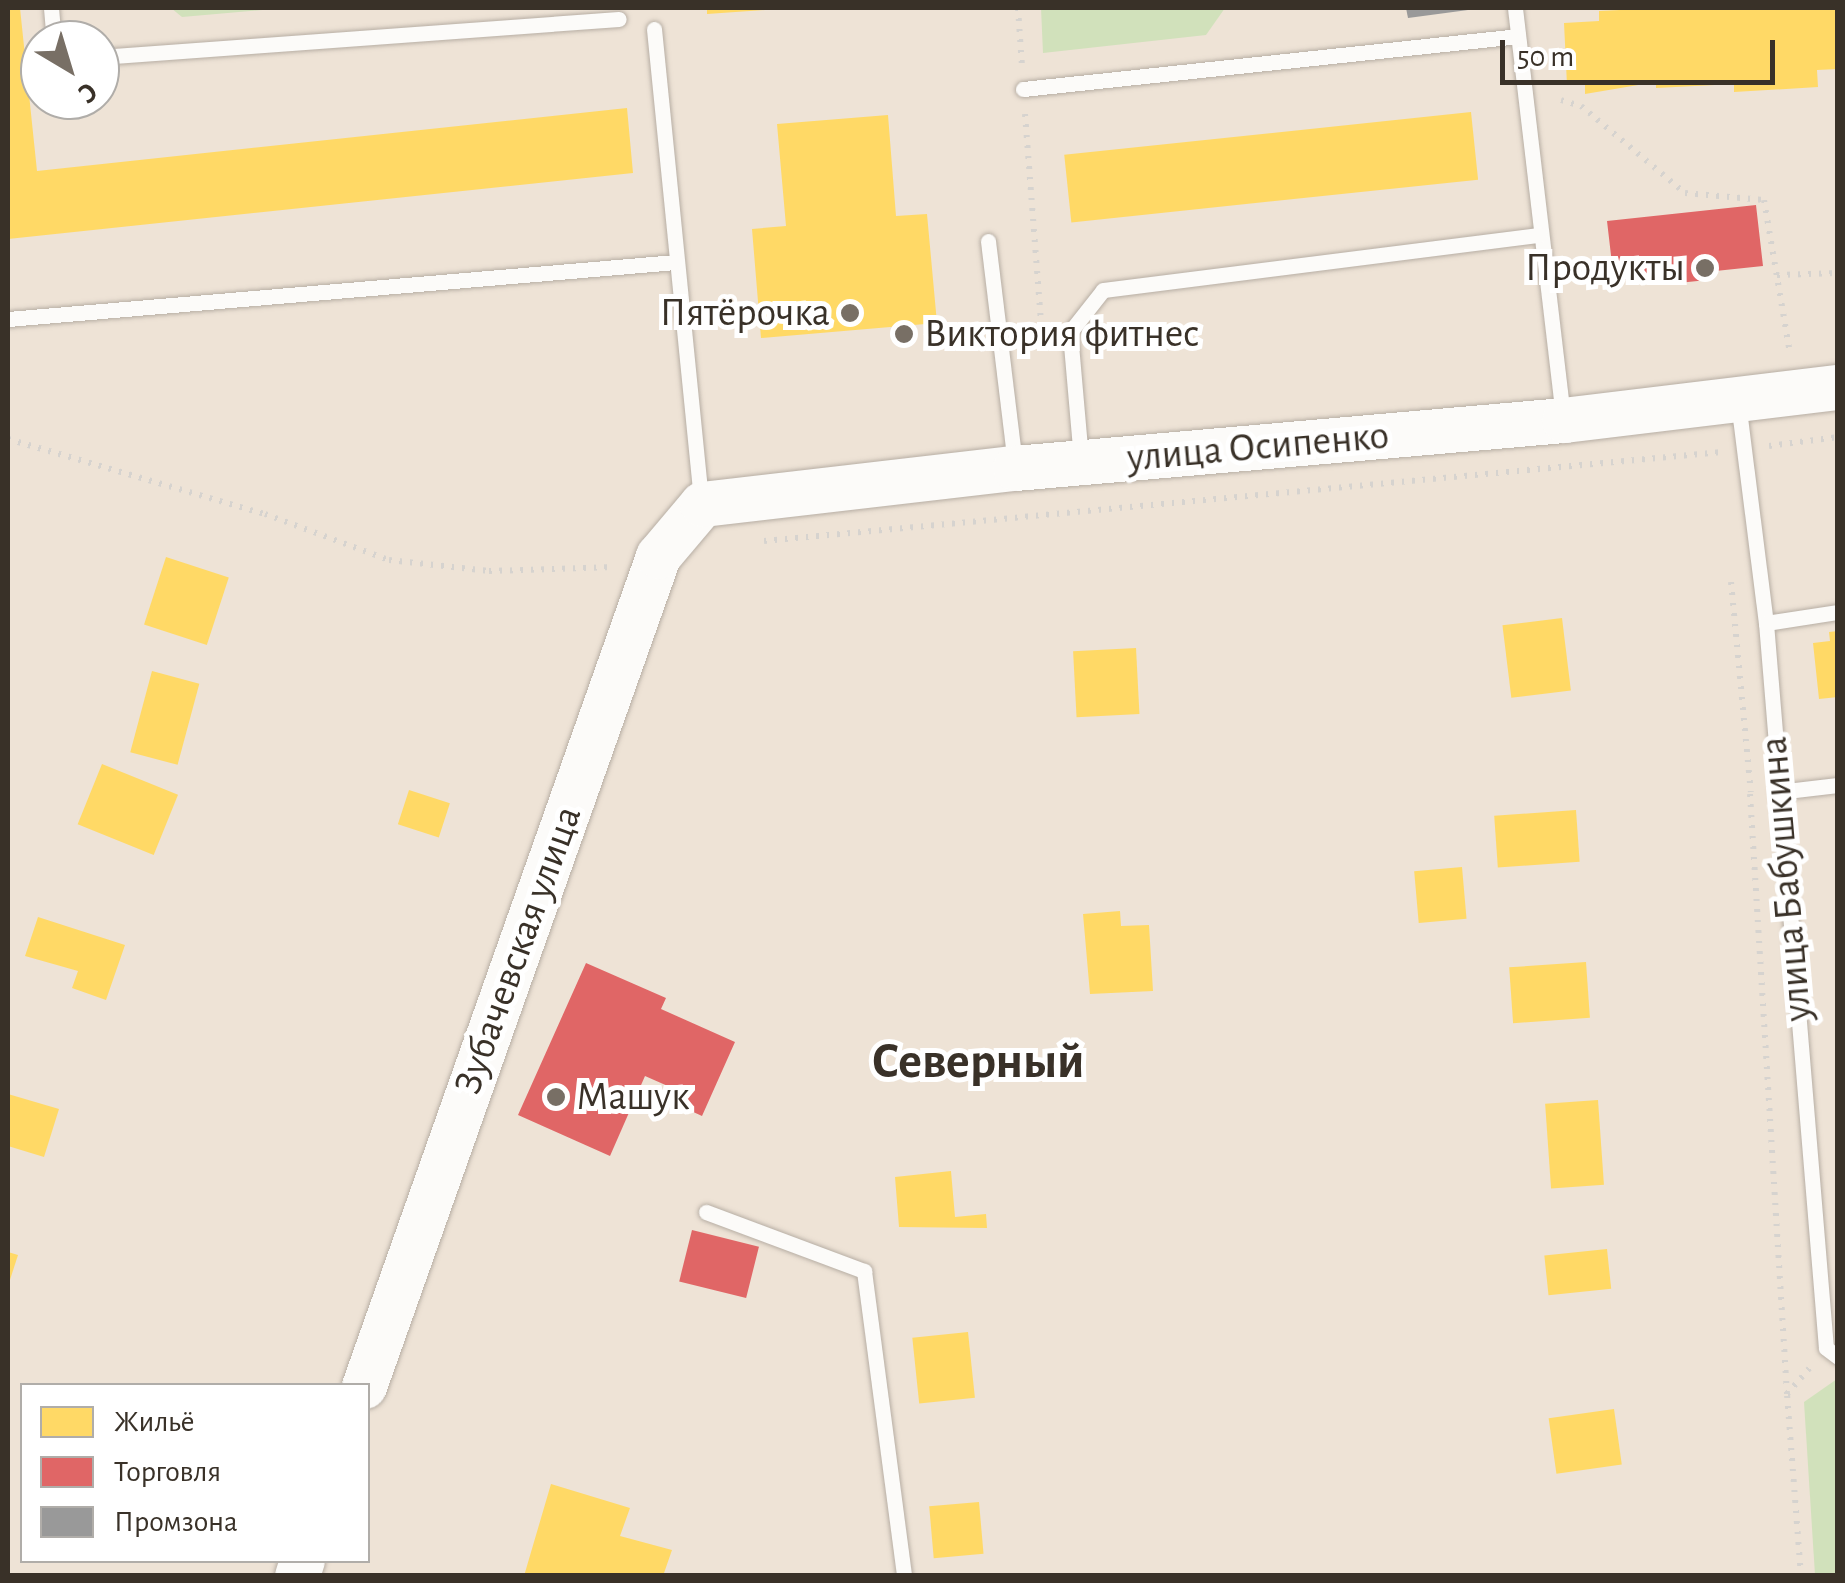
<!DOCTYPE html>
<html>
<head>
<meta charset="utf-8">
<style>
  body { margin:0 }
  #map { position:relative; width:1845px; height:1583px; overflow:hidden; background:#eee3d6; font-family:"Alegreya Sans",sans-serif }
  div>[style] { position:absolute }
  .green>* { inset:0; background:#d1e1bb }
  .homes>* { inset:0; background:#ffd966; transform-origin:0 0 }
  .shops>* { inset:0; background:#e06666; transform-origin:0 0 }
  .industry>* { inset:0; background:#999 }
  .path>* { height:6px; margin-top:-3px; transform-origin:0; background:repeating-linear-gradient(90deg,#d6d3cf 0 2.5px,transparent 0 10.5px) }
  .roads { filter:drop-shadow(0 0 2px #b7aea4) drop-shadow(0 0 2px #b7aea4) }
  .lane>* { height:15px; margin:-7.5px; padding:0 7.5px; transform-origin:7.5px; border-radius:7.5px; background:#fcfbf9 }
  .secondary>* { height:45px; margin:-22.5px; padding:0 22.5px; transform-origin:22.5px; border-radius:22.5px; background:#fcfbf9 }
  .dots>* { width:28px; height:28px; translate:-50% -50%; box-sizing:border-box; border:5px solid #fff; border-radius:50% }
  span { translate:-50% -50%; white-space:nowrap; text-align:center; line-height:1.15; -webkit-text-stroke:10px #fff; paint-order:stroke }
  .poi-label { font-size:40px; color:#393128 }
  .right { translate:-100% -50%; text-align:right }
  .left { translate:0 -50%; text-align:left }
  .street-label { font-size:40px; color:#393128 }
  .district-label { font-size:50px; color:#393128; font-weight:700 }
  .frame { position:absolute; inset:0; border:10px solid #393128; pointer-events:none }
  .legend { position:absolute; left:20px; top:1383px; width:350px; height:180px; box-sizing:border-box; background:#fff; border:2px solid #b0ada9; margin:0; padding:12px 18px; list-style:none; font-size:30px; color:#393128 }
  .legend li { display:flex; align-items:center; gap:20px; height:50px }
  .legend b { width:50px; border:2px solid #b0ada9 }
  .north { position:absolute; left:20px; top:20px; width:100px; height:100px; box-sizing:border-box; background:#fff; border:2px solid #b0ada9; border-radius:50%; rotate:142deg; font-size:28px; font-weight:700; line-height:40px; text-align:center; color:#393128 }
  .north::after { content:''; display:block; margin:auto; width:35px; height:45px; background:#786f65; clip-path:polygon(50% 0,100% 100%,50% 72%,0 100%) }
  .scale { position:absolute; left:1500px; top:40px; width:275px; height:45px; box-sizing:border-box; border:5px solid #393128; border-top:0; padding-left:12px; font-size:30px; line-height:35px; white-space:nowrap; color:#393128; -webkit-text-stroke:8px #fff; paint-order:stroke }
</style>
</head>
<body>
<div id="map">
  <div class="green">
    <i style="clip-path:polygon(171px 8px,284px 8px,182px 17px)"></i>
    <i style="clip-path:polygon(1041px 8px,1225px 8px,1206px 35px,1043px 53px)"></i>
    <i style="clip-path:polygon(1837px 1379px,1837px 1575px,1815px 1575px,1804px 1402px)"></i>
  </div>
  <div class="homes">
    <i style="clip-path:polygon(8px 8px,20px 8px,37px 171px,627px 108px,633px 173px,8px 239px)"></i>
    <i style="clip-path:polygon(707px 8px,765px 8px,765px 10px,707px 14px)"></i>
    <i style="clip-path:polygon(1662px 8px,1838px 8px,1838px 69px,1817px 70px,1818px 87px,1734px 92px,1734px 84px,1656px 88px,1656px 82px,1585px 94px,1585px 85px,1567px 85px,1564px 23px,1599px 21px,1599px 11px)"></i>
    <i style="left:1471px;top:112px;width:68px;height:409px;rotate:84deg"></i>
    <i style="clip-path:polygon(888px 115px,896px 216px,927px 214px,937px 323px,761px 338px,752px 229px,786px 226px,777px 124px)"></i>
    <i style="left:166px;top:557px;width:66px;height:71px;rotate:18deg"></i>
    <i style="left:1562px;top:618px;width:73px;height:60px;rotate:83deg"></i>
    <i style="clip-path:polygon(1838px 631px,1838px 697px,1819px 699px,1813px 643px,1830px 641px,1829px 632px)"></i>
    <i style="left:1136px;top:648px;width:66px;height:63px;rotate:87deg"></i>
    <i style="left:152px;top:671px;width:49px;height:84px;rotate:15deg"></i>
    <i style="left:102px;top:764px;width:82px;height:65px;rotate:22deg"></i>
    <i style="left:409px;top:790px;width:43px;height:36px;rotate:18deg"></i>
    <i style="left:1576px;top:810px;width:52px;height:82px;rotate:86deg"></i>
    <i style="left:1462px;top:867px;width:52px;height:48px;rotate:85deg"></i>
    <i style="clip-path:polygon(1120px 911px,1121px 926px,1149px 925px,1153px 991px,1090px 994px,1083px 914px)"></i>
    <i style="clip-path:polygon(38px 917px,125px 945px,106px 1000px,72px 988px,78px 971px,25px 956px)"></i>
    <i style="left:1586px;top:962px;width:56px;height:77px;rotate:86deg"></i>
    <i style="clip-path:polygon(8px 1094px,59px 1109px,44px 1157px,8px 1146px)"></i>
    <i style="left:1598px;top:1100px;width:85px;height:53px;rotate:86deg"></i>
    <i style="clip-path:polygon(951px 1171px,955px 1217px,986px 1214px,987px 1228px,899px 1227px,895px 1177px)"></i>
    <i style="left:1607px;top:1249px;width:40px;height:63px;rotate:84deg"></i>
    <i style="clip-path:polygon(8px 1252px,18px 1255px,8px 1286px)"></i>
    <i style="left:968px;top:1332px;width:66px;height:56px;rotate:84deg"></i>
    <i style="left:1614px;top:1409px;width:56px;height:66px;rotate:82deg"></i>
    <i style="clip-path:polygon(551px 1484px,630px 1508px,620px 1536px,672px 1550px,663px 1576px,524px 1576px)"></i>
    <i style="left:979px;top:1502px;width:52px;height:50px;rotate:85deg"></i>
  </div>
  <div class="shops">
    <i style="clip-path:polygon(1756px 205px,1763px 266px,1706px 272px,1707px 280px,1669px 284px,1668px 275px,1614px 281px,1607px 221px)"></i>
    <i style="clip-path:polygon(586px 963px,666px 998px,661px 1009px,735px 1042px,702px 1116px,665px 1099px,670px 1087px,645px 1076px,610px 1156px,518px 1115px)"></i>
    <i style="left:692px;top:1230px;width:69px;height:53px;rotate:14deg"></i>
  </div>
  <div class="industry">
    <i style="clip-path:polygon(1406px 8px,1468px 8px,1468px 10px,1408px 18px)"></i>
  </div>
  <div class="path">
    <i style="left:1018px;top:8px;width:58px;rotate:86.1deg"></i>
    <i style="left:1561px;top:100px;width:21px;rotate:17deg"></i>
    <i style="left:1581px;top:106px;width:136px;rotate:39.9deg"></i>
    <i style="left:1685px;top:193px;width:79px;rotate:5.1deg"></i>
    <i style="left:1764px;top:200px;width:155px;rotate:80.4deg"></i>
    <i style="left:1025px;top:114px;width:222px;rotate:85.6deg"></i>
    <i style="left:1777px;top:275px;width:61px;rotate:-1.9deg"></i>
    <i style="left:8px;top:439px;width:268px;rotate:16.3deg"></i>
    <i style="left:265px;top:514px;width:132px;rotate:20.4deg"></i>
    <i style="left:389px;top:560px;width:101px;rotate:6.3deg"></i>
    <i style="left:489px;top:571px;width:125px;rotate:-1.8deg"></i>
    <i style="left:1769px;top:446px;width:70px;rotate:-7.4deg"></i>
    <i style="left:764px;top:541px;width:962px;rotate:-5.31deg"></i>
    <i style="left:1731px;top:582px;width:211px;rotate:84.6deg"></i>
    <i style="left:1750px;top:794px;width:601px;rotate:86.47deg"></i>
    <i style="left:1801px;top:1576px;width:183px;rotate:-94.4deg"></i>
    <i style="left:1787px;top:1394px;width:40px;rotate:-49deg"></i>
  </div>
  <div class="roads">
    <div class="lane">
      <i style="left:51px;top:8px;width:32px;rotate:85deg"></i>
      <i style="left:1515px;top:8px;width:411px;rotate:83.3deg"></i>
      <i style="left:654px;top:29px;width:473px;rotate:84.3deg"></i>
      <i style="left:100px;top:57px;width:520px;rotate:-4.19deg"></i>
      <i style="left:1023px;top:89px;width:498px;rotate:-6.1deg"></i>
      <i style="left:988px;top:241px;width:226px;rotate:83.1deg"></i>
      <i style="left:8px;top:319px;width:670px;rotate:-4.88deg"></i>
      <i style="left:1738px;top:402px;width:223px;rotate:82.8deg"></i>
      <i style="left:1766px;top:623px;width:727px;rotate:85.27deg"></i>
      <i style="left:1826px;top:1348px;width:15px;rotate:37deg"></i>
      <i style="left:1081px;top:459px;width:127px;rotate:-95deg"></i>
      <i style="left:1070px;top:332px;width:53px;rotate:-51.8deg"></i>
      <i style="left:1103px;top:290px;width:440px;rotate:-7.2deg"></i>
      <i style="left:1766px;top:623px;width:73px;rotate:-8.7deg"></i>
      <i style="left:1778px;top:792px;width:60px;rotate:-6.7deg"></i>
      <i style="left:706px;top:1212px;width:169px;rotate:20.5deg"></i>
      <i style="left:864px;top:1271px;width:308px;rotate:82.5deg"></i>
    </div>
    <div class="secondary">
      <i style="left:364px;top:1386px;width:881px;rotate:-70.49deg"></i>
      <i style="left:658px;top:556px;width:68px;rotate:-49.8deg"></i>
      <i style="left:702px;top:504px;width:315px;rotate:-6.6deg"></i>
      <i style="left:1015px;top:468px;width:551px;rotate:-5deg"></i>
      <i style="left:1564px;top:420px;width:276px;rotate:-6.9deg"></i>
      <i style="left:297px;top:1576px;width:17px;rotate:-73deg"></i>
    </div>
  </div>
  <div class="dots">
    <i style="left:1705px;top:268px;background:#786f65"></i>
    <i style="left:850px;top:313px;background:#786f65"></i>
    <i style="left:904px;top:334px;background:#786f65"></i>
    <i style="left:556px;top:1097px;background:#786f65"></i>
  </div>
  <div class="poi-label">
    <span class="right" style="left:1685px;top:268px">Продукты</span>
    <span class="right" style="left:830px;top:313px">Пятёрочка</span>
    <span class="left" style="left:924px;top:334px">Виктория фитнес</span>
    <span class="left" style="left:576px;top:1097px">Машук</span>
  </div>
  <div class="street-label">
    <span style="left:1258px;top:447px;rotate:-5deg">улица Осипенко</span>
    <span style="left:1786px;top:879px;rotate:-95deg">улица Бабушкина</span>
    <span style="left:518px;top:950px;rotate:-70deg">Зубачевская улица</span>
  </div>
  <div class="district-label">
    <span style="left:978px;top:1063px">Северный</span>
  </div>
  <div class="frame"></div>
  <ul class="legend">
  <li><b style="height:28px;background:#ffd966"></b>Жильё</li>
  <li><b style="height:28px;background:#e06666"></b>Торговля</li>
  <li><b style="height:28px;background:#999"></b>Промзона</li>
  </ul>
  <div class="north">С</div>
  <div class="scale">50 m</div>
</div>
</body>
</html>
